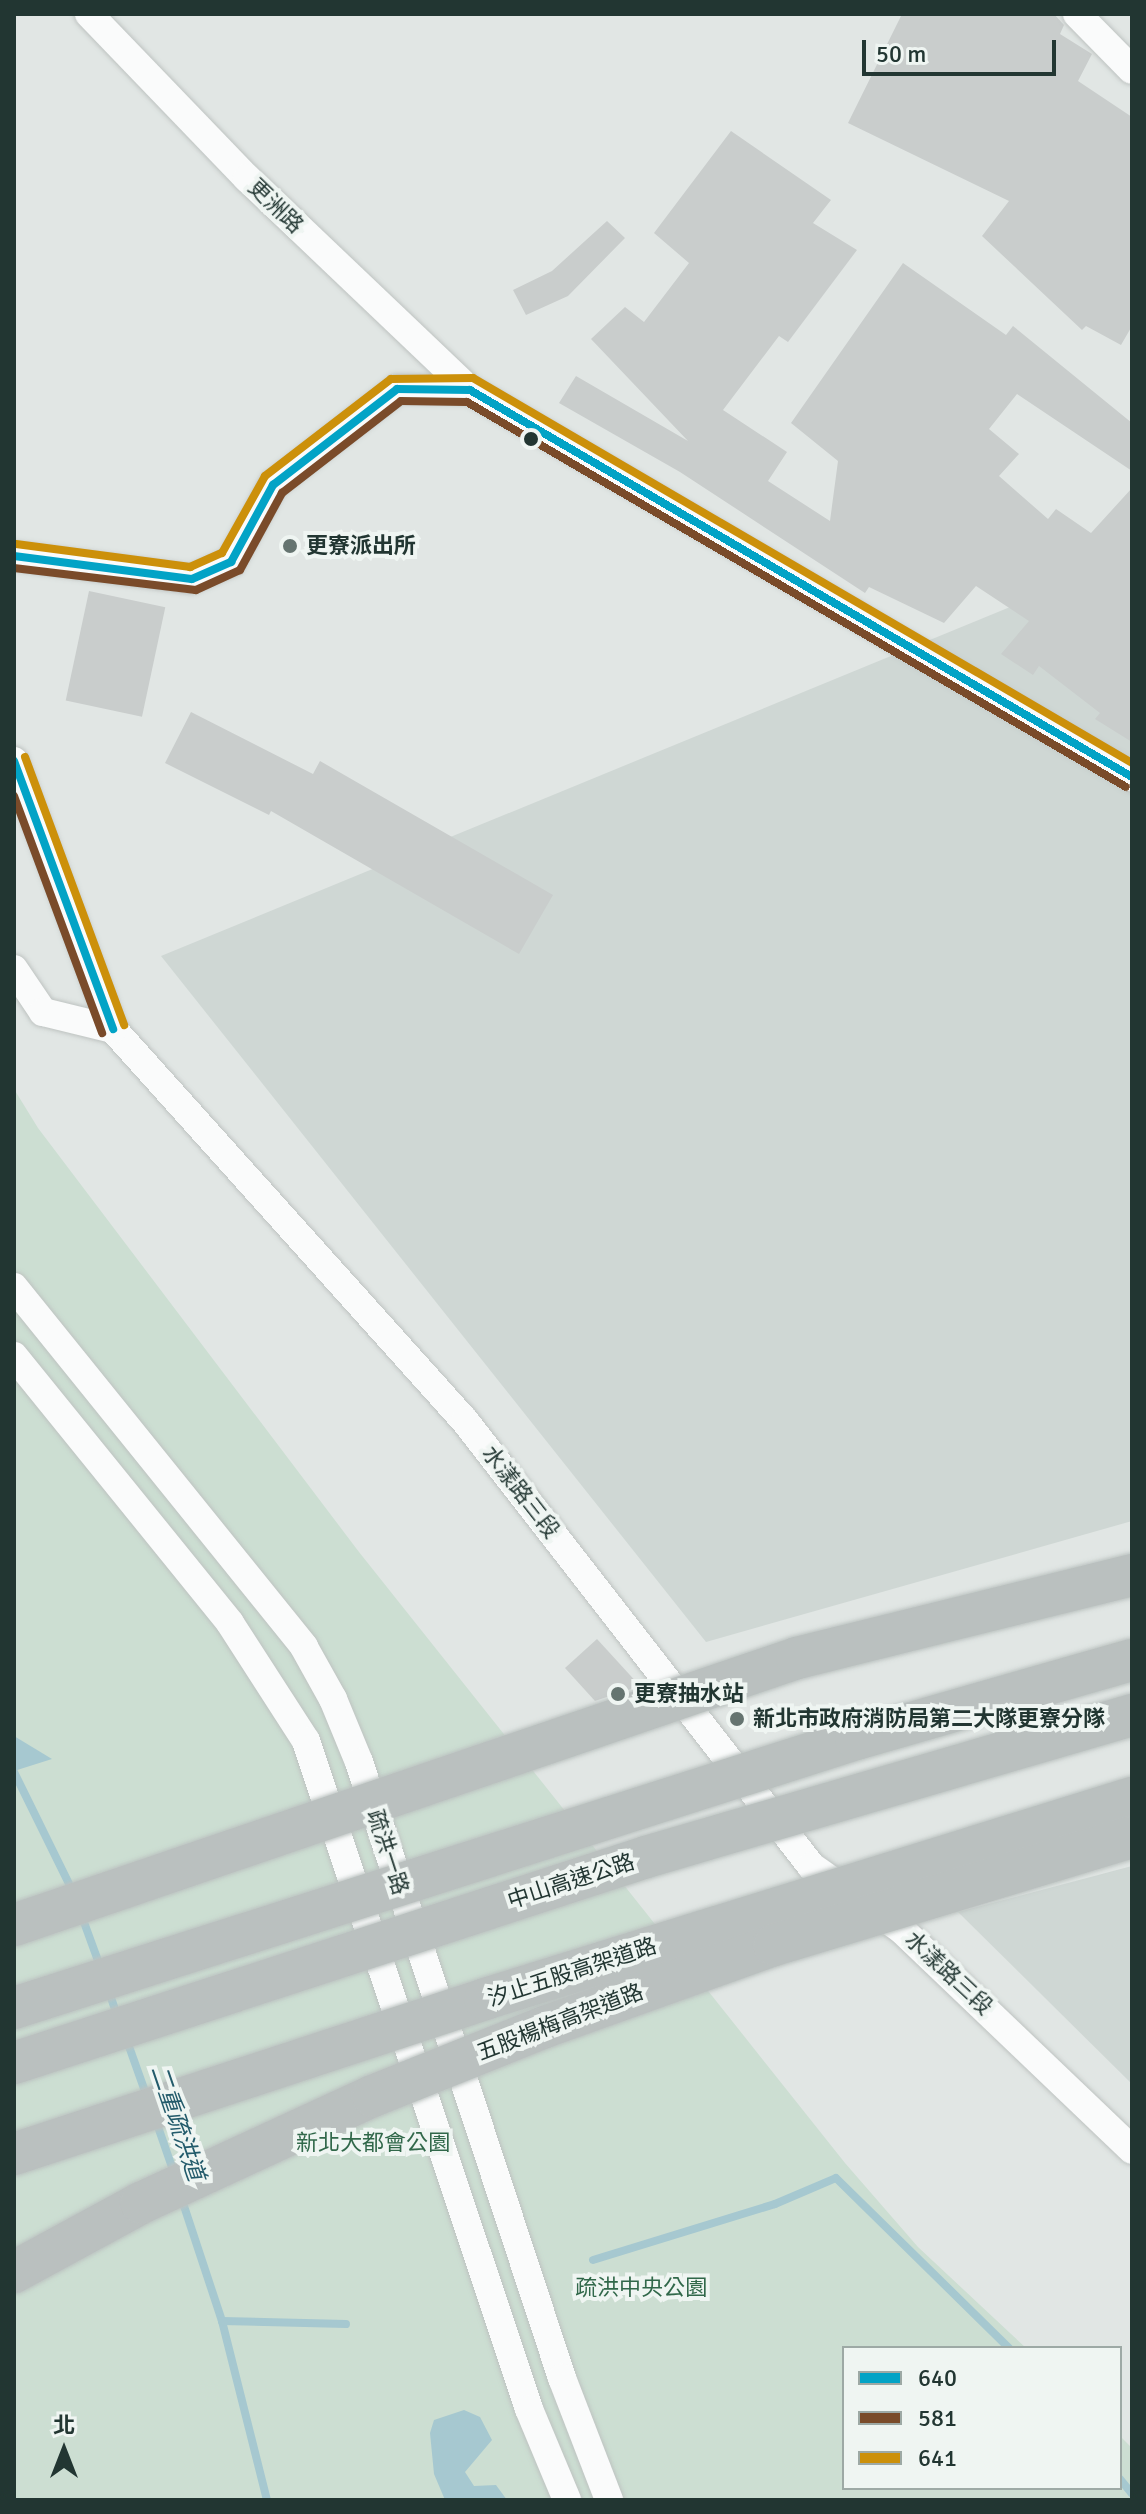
<!DOCTYPE html>
<html>
<head>
<meta charset="utf-8">
<style>
  body { margin:0 }
  #map { position:relative; width:1146px; height:2514px; overflow:hidden; background:#e1e6e4; font-family:Signika,"Noto Sans TC",sans-serif }
  div>[style] { position:absolute }
  .built>* { inset:0; background:#cfd7d4 }
  .green>* { inset:0; background:#ccded2 }
  .water>* { inset:0; background:#a6c8d0 }
  .stream>* { height:8px; margin:-4px; padding:0 4px; transform-origin:4px; border-radius:4px; background:#a6c8d0 }
  .building>* { inset:0; background:#c9cdcc; transform-origin:0 0 }
  .roads { filter:drop-shadow(0 0 2px #bec3c1) drop-shadow(0 0 2px #bec3c1) }
  .minor>* { height:28px; margin:-14px; padding:0 14px; transform-origin:14px; border-radius:14px; background:#fafbfb }
  .bridges { filter:drop-shadow(0 0 2px #bcc3c1) drop-shadow(0 0 2px #bcc3c1) }
  .highway-bridge>* { height:42px; margin:-21px; padding:0 21px; transform-origin:21px; border-radius:21px; background:#bac0bf }
  .bus-1>* { height:8px; margin:-4px; padding:0 4px; transform-origin:4px; border-radius:4px; background:#02a3c6 }
  .bus-2>* { height:8px; margin:-4px; padding:0 4px; transform-origin:4px; border-radius:4px; background:#7a4b2a }
  .bus-3>* { height:8px; margin:-4px; padding:0 4px; transform-origin:4px; border-radius:4px; background:#cc900a }
  .dots>* { width:22px; height:22px; translate:-50% -50%; box-sizing:border-box; border:4px solid #eff5f2; border-radius:50% }
  span { translate:-50% -50%; white-space:nowrap; text-align:center; line-height:1.15; -webkit-text-stroke:8px #eff5f2; paint-order:stroke }
  .street-label { font-size:22px; color:#223632 }
  .poi-label { font-size:22px; color:#223632; font-weight:700 }
  .left { translate:0 -50%; text-align:left }
  .park-label { font-size:22px; color:#31684a }
  .water-label { font-size:24px; color:#235b6b; font-style:italic }
  .frame { position:absolute; inset:0; border:16px solid #223632; pointer-events:none }
  .legend { position:absolute; left:842px; top:2346px; width:280px; height:144px; box-sizing:border-box; background:#eff5f2; border:2px solid #9da9a5; margin:0; padding:10px 14px; list-style:none; font-size:24px; color:#223632 }
  .legend li { display:flex; align-items:center; gap:16px; height:40px }
  .legend b { width:40px; border:2px solid #9da9a5 }
  .north { position:absolute; left:24px; top:2410px; width:80px; height:80px; -webkit-text-stroke:6px #eff5f2; paint-order:stroke; rotate:0deg; font-size:22px; font-weight:700; line-height:32px; text-align:center; color:#223632 }
  .north::after { content:''; display:block; margin:auto; width:28px; height:36px; background:#223632; clip-path:polygon(50% 0,100% 100%,50% 72%,0 100%) }
  .scale { position:absolute; left:862px; top:40px; width:194px; height:36px; box-sizing:border-box; border:4px solid #223632; border-top:0; padding-left:10px; font-size:24px; line-height:28px; white-space:nowrap; color:#223632; -webkit-text-stroke:6px #eff5f2; paint-order:stroke }
</style>
</head>
<body>
<div id="map">
  <div class="built">
    <i style="clip-path:polygon(1132px 557px,1132px 1521px,706px 1642px,161px 956px)"></i>
    <i style="clip-path:polygon(1132px 1866px,1132px 2084px,958px 1912px)"></i>
  </div>
  <div class="green">
    <i style="clip-path:polygon(14px 1089px,38px 1128px,359px 1552px,845px 2163px,918px 2247px,1026px 2348px,844px 2348px,844px 2488px,1120px 2488px,1120px 2436px,1132px 2448px,1132px 2500px,14px 2500px)"></i>
  </div>
  <div class="water">
    <i style="clip-path:polygon(14px 1736px,52px 1759px,14px 1771px)"></i>
    <i style="clip-path:polygon(464px 2410px,480px 2417px,492px 2440px,465px 2472px,474px 2486px,496px 2485px,507px 2500px,445px 2500px,434px 2474px,430px 2433px,434px 2420px)"></i>
  </div>
  <div class="stream">
    <i style="left:14px;top:1772px;width:136px;rotate:63.8deg"></i>
    <i style="left:81px;top:1914px;width:59px;rotate:70deg"></i>
    <i style="left:108px;top:1989px;width:31px;rotate:71deg"></i>
    <i style="left:126px;top:2038px;width:63px;rotate:70.4deg"></i>
    <i style="left:156px;top:2121px;width:58px;rotate:70.9deg"></i>
    <i style="left:181px;top:2197px;width:131px;rotate:71.7deg"></i>
    <i style="left:222px;top:2321px;width:185px;rotate:75.9deg"></i>
    <i style="left:593px;top:2260px;width:190px;rotate:-17.1deg"></i>
    <i style="left:775px;top:2204px;width:66px;rotate:-23.1deg"></i>
    <i style="left:836px;top:2178px;width:243px;rotate:44.5deg"></i>
    <i style="left:222px;top:2321px;width:124px;rotate:1.4deg"></i>
    <i style="left:1120px;top:2479px;width:19px;rotate:51deg"></i>
  </div>
  <div class="building">
    <i style="clip-path:polygon(902px 14px,1054px 14px,1064px 25px,1060px 34px,1092px 54px,1078px 81px,1132px 117px,1132px 326px,1121px 345px,1086px 326px,1082px 330px,982px 236px,1009px 201px,848px 123px)"></i>
    <i style="clip-path:polygon(731px 131px,831px 200px,813px 223px,857px 250px,788px 342px,779px 336px,723px 410px,787px 452px,768px 481px,830px 521px,838px 461px,791px 423px,903px 263px,1006px 335px,1013px 326px,1132px 423px,1132px 471px,1017px 394px,989px 429px,1019px 454px,999px 476px,1048px 519px,1056px 509px,1091px 533px,1132px 488px,1132px 742px,1095px 719px,1100px 713px,1039px 666px,1033px 675px,1001px 654px,1029px 621px,976px 586px,944px 623px,869px 587px,865px 593px,680px 472px,559px 403px,576px 376px,688px 441px,591px 339px,625px 307px,644px 322px,689px 263px,654px 233px)"></i>
    <i style="clip-path:polygon(607px 221px,625px 238px,568px 296px,526px 315px,513px 290px,552px 271px)"></i>
    <i style="left:89px;top:591px;width:78px;height:112px;rotate:12deg"></i>
    <i style="clip-path:polygon(191px 712px,313px 774px,320px 761px,553px 895px,519px 954px,271px 811px,269px 815px,165px 763px)"></i>
    <i style="clip-path:polygon(597px 1639px,640px 1686px,595px 1701px,565px 1668px)"></i>
  </div>
  <div class="roads">
    <div class="minor">
      <i style="left:89px;top:14px;width:228px;rotate:46.1deg"></i>
      <i style="left:247px;top:178px;width:308px;rotate:43.6deg"></i>
      <i style="left:1077px;top:14px;width:78px;rotate:45.5deg"></i>
      <i style="left:14px;top:556px;width:179px;rotate:7.4deg"></i>
      <i style="left:192px;top:579px;width:43px;rotate:-23.6deg"></i>
      <i style="left:231px;top:562px;width:88px;rotate:-61.4deg"></i>
      <i style="left:273px;top:485px;width:157px;rotate:-37.7deg"></i>
      <i style="left:397px;top:389px;width:73px;rotate:0.8deg"></i>
      <i style="left:470px;top:390px;width:767px;rotate:30.31deg"></i>
      <i style="left:14px;top:761px;width:286px;rotate:69.7deg"></i>
      <i style="left:113px;top:1029px;width:527px;rotate:48.08deg"></i>
      <i style="left:465px;top:1421px;width:564px;rotate:52.13deg"></i>
      <i style="left:811px;top:1866px;width:111px;rotate:35.1deg"></i>
      <i style="left:902px;top:1930px;width:318px;rotate:43.7deg"></i>
      <i style="left:14px;top:969px;width:52px;rotate:56deg"></i>
      <i style="left:43px;top:1012px;width:72px;rotate:13.7deg"></i>
      <i style="left:14px;top:1287px;width:462px;rotate:51.1deg"></i>
      <i style="left:304px;top:1647px;width:60px;rotate:60.9deg"></i>
      <i style="left:333px;top:1699px;width:68px;rotate:67.6deg"></i>
      <i style="left:359px;top:1762px;width:649px;rotate:71.76deg"></i>
      <i style="left:562px;top:2378px;width:131px;rotate:68.9deg"></i>
      <i style="left:14px;top:1356px;width:343px;rotate:51deg"></i>
      <i style="left:230px;top:1623px;width:140px;rotate:57.2deg"></i>
      <i style="left:306px;top:1741px;width:704px;rotate:71.54deg"></i>
      <i style="left:529px;top:2409px;width:99px;rotate:67.3deg"></i>
    </div>
  </div>
  <div class="bridges">
    <div class="highway-bridge">
      <i style="left:14px;top:1925px;width:827px;rotate:-18.83deg"></i>
      <i style="left:797px;top:1658px;width:345px;rotate:-13.9deg"></i>
      <i style="left:14px;top:2008px;width:884px;rotate:-17.72deg"></i>
      <i style="left:856px;top:1739px;width:287px;rotate:-16deg"></i>
      <i style="left:14px;top:2063px;width:665px;rotate:-18.05deg"></i>
      <i style="left:646px;top:1857px;width:506px;rotate:-16.29deg"></i>
      <i style="left:14px;top:2154px;width:496px;rotate:-18.2deg"></i>
      <i style="left:485px;top:1999px;width:678px;rotate:-17.26deg"></i>
      <i style="left:14px;top:2272px;width:145px;rotate:-28.5deg"></i>
      <i style="left:141px;top:2203px;width:255px;rotate:-24.8deg"></i>
      <i style="left:373px;top:2096px;width:185px;rotate:-21.9deg"></i>
      <i style="left:545px;top:2027px;width:243px;rotate:-19.7deg"></i>
      <i style="left:774px;top:1945px;width:374px;rotate:-16.8deg"></i>
    </div>
  </div>
  <div class="bus-1">
    <i style="left:14px;top:556px;width:179px;rotate:7.4deg"></i>
    <i style="left:192px;top:579px;width:43px;rotate:-23.6deg"></i>
    <i style="left:231px;top:562px;width:88px;rotate:-61.4deg"></i>
    <i style="left:273px;top:485px;width:157px;rotate:-37.7deg"></i>
    <i style="left:397px;top:389px;width:73px;rotate:0.8deg"></i>
    <i style="left:470px;top:390px;width:767px;rotate:30.31deg"></i>
    <i style="left:14px;top:761px;width:286px;rotate:69.7deg"></i>
  </div>
  <div class="bus-2">
    <i style="left:14px;top:568px;width:183px;rotate:6.9deg"></i>
    <i style="left:196px;top:590px;width:48px;rotate:-24.4deg"></i>
    <i style="left:240px;top:570px;width:88px;rotate:-61.4deg"></i>
    <i style="left:282px;top:493px;width:150px;rotate:-37.7deg"></i>
    <i style="left:401px;top:401px;width:66px;rotate:0.9deg"></i>
    <i style="left:467px;top:402px;width:763px;rotate:30.29deg"></i>
    <i style="left:14px;top:796px;width:253px;rotate:69.6deg"></i>
  </div>
  <div class="bus-3">
    <i style="left:16px;top:544px;width:176px;rotate:7.5deg"></i>
    <i style="left:190px;top:567px;width:35px;rotate:-24deg"></i>
    <i style="left:222px;top:553px;width:88px;rotate:-60.8deg"></i>
    <i style="left:265px;top:476px;width:159px;rotate:-37.6deg"></i>
    <i style="left:391px;top:379px;width:82px;rotate:-0.7deg"></i>
    <i style="left:473px;top:378px;width:763px;rotate:30.29deg"></i>
    <i style="left:25px;top:757px;width:286px;rotate:69.7deg"></i>
  </div>
  <div class="dots">
    <i style="left:531px;top:439px;background:#223632"></i>
    <i style="left:290px;top:546px;background:#657470"></i>
    <i style="left:618px;top:1694px;background:#657470"></i>
    <i style="left:737px;top:1719px;background:#657470"></i>
  </div>
  <div class="street-label">
    <span style="left:276px;top:206px;rotate:44deg">更洲路</span>
    <span style="left:521px;top:1492px;rotate:52deg">水漾路三段</span>
    <span style="left:388px;top:1852px;rotate:72deg">疏洪一路</span>
    <span style="left:571px;top:1881px;rotate:-18deg">中山高速公路</span>
    <span style="left:572px;top:1972px;rotate:-18deg">汐止五股高架道路</span>
    <span style="left:949px;top:1973px;rotate:43deg">水漾路三段</span>
    <span style="left:560px;top:2022px;rotate:-21deg">五股楊梅高架道路</span>
  </div>
  <div class="poi-label">
    <span class="left" style="left:306px;top:546px">更寮派出所</span>
    <span class="left" style="left:634px;top:1694px">更寮抽水站</span>
    <span class="left" style="left:753px;top:1719px">新北市政府消防局第二大隊更寮分隊</span>
  </div>
  <div class="park-label">
    <span style="left:373px;top:2143px">新北大都會公園</span>
    <span style="left:641px;top:2288px">疏洪中央公園</span>
  </div>
  <div class="water-label">
    <span style="left:177px;top:2123px;rotate:71deg">二重疏洪道</span>
  </div>
  <div class="frame"></div>
  <ul class="legend">
  <li><b style="height:10px;background:#02a3c6"></b>640</li>
  <li><b style="height:10px;background:#7a4b2a"></b>581</li>
  <li><b style="height:10px;background:#cc900a"></b>641</li>
  </ul>
  <div class="north">北</div>
  <div class="scale">50 m</div>
</div>
</body>
</html>
